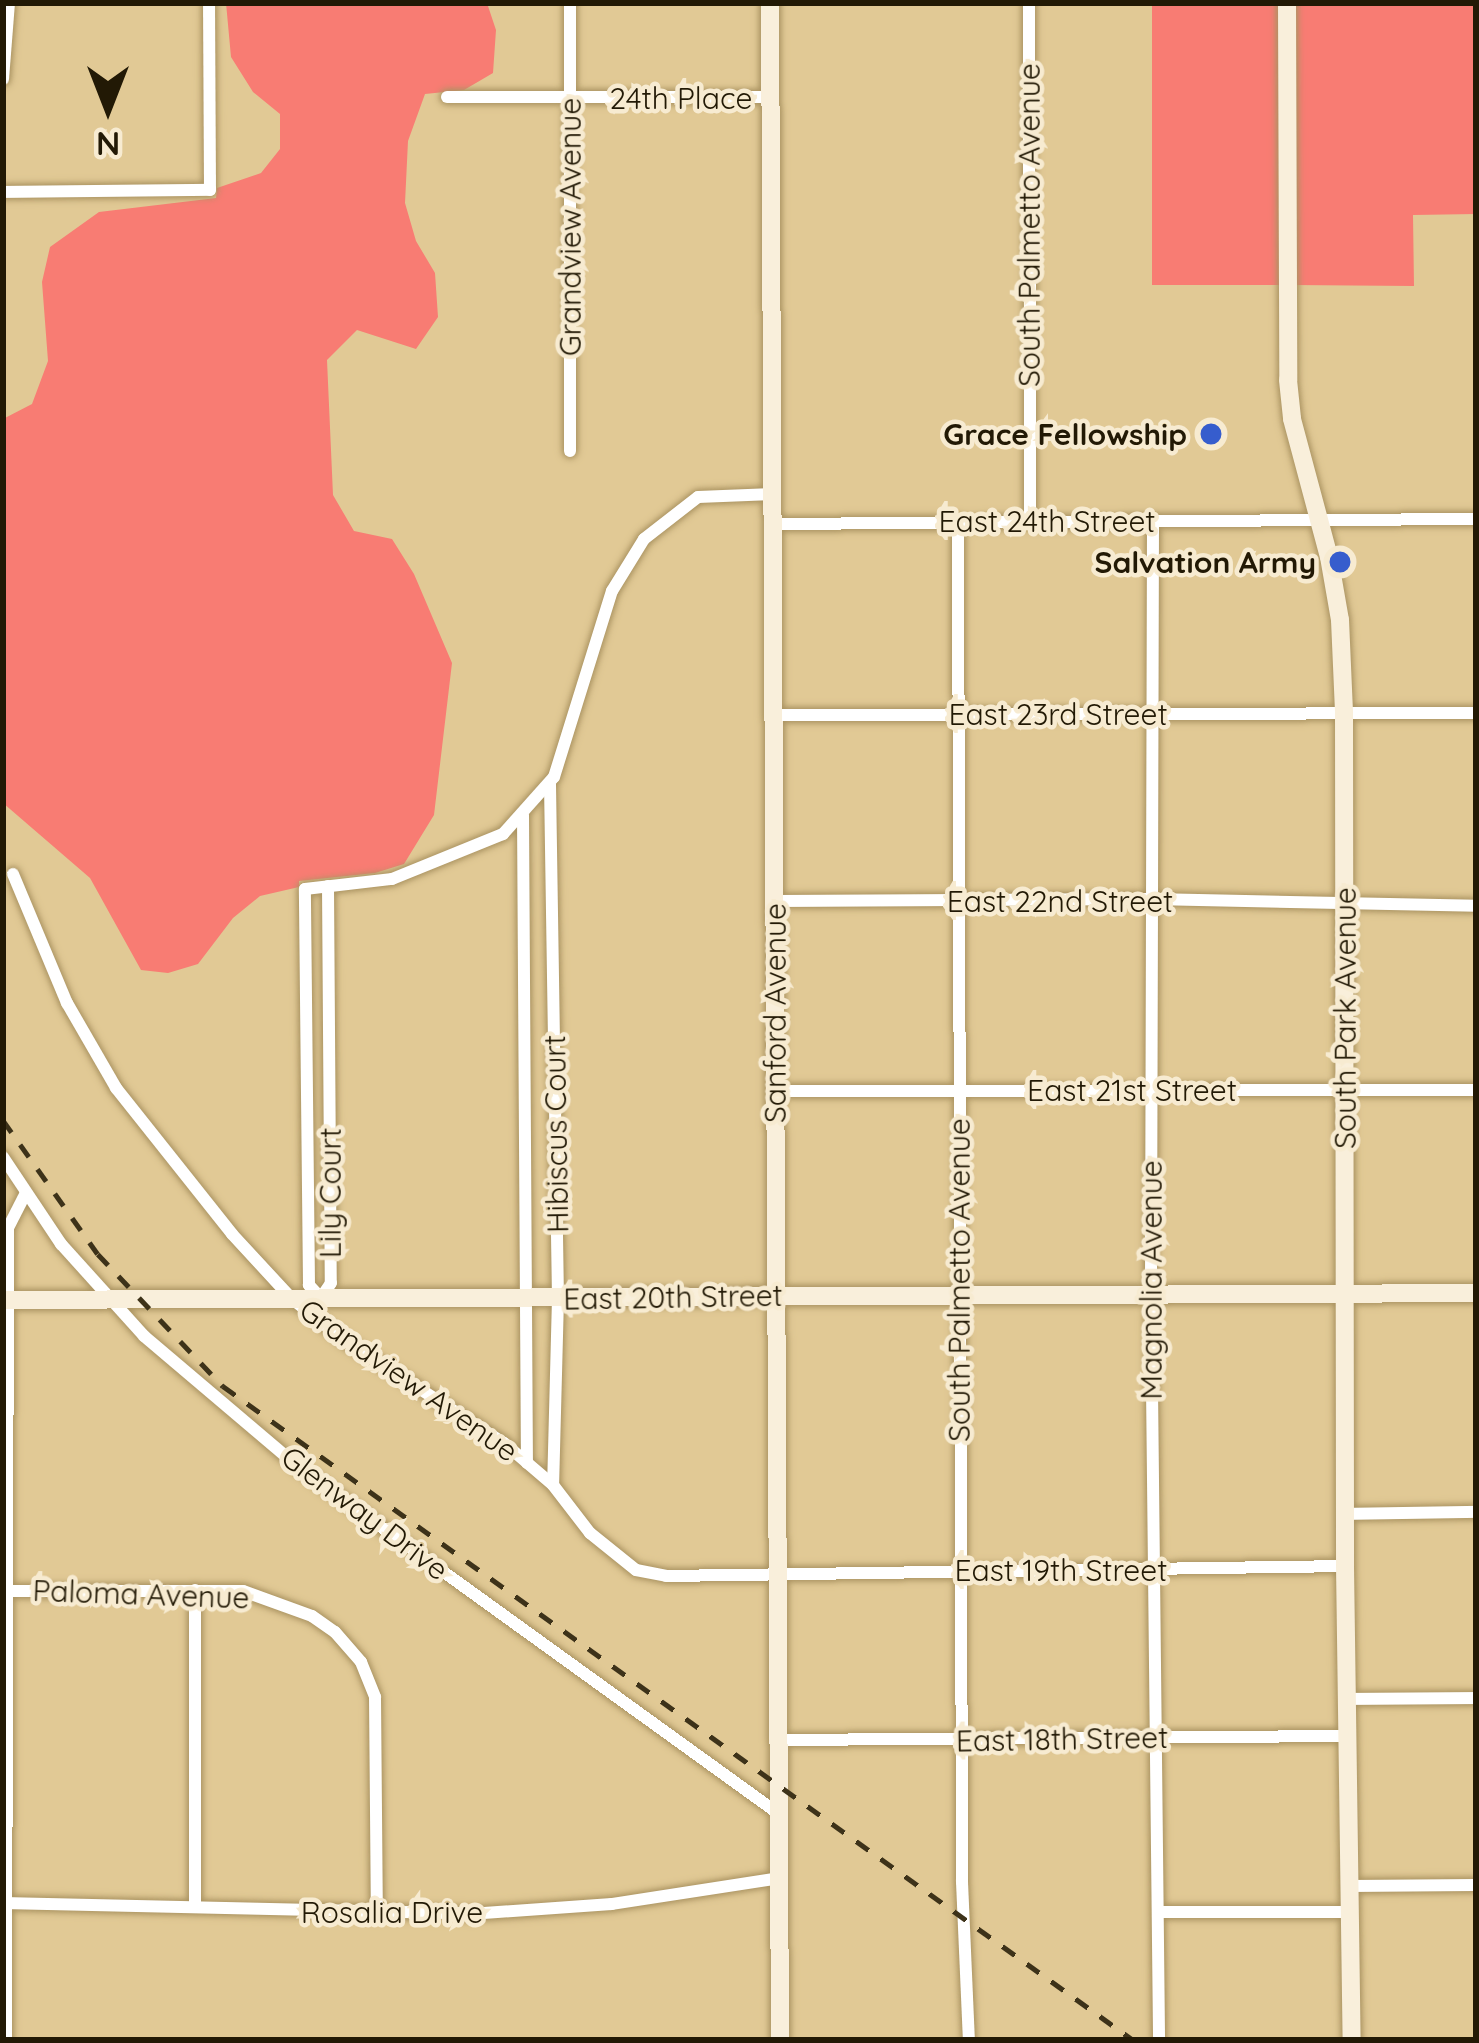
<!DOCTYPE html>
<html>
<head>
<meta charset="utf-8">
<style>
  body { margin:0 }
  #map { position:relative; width:1479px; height:2043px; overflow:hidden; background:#e1c995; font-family:Quicksand,sans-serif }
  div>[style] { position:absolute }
  .green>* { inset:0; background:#f87c73; transform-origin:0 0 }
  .roads { filter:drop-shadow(0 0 3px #aa9361) drop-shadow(0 0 3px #aa9361) }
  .street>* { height:12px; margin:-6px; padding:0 6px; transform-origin:6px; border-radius:6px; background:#fff }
  .secondary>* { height:18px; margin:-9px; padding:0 9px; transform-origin:9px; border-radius:9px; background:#f9efdb }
  .rail>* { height:4.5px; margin-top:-2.25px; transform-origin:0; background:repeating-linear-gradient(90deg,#3d3219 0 15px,transparent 0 30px) }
  .dots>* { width:33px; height:33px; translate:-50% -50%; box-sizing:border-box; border:6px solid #f7ebd1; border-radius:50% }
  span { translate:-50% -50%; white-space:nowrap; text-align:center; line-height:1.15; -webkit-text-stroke:9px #f7ebd1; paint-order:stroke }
  .street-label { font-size:30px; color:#221905 }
  .poi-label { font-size:30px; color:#221905; font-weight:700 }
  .right { translate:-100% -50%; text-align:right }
  .frame { position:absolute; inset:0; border:6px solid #221905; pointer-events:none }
  .north { position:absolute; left:48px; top:48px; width:120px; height:120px; -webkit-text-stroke:9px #f7ebd1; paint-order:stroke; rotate:180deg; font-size:33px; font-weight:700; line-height:48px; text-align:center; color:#221905 }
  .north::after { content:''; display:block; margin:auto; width:42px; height:54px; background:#221905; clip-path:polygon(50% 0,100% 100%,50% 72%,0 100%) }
</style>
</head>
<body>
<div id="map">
  <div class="green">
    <i style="clip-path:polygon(226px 3px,487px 3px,496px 30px,493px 73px,464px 90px,425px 94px,408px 141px,405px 203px,416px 241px,435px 273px,438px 317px,416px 349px,357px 330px,327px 360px,333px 495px,354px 531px,392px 539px,414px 574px,452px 663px,434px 815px,404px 864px,375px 873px,299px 881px,299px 887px,260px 896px,233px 918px,198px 964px,168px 973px,141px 970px,90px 878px,3px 803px,3px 419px,32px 404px,48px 361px,42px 282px,50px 247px,99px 212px,216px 198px,217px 188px,261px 173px,280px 149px,280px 114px,253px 92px,231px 57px)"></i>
    <i style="left:1152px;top:3px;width:128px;height:282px"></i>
    <i style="clip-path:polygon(1293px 3px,1476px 3px,1476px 214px,1413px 215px,1414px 286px,1292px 285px)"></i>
  </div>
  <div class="roads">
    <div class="street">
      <i style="left:570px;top:3px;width:448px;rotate:90deg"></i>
      <i style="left:1029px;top:3px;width:516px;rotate:89.89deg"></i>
      <i style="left:3px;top:79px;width:76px;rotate:-85.5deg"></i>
      <i style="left:447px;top:97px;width:325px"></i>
      <i style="left:3px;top:192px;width:207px;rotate:-0.6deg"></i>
      <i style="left:210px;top:190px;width:187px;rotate:-90.3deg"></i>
      <i style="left:1153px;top:520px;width:775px;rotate:90.15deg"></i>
      <i style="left:1151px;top:1295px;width:745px;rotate:89.38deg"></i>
      <i style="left:958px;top:521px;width:1361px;rotate:89.83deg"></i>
      <i style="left:962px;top:1882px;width:158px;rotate:87.5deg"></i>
      <i style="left:773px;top:524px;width:703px;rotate:-0.41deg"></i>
      <i style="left:773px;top:715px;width:703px;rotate:-0.16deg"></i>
      <i style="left:550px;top:784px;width:514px;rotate:89.11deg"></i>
      <i style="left:558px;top:1298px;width:187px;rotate:91.5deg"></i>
      <i style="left:523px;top:815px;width:648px;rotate:89.65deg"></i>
      <i style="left:13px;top:874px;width:140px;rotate:67.3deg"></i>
      <i style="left:67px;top:1003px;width:98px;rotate:60deg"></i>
      <i style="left:116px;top:1088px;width:186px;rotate:51.5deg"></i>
      <i style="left:232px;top:1234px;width:87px;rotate:47.3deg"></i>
      <i style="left:291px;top:1298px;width:68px;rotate:38.4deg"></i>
      <i style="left:344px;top:1340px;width:190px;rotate:32.8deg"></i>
      <i style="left:504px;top:1443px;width:65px;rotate:40.6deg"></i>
      <i style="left:553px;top:1485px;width:61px;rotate:52.4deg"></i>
      <i style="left:590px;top:1533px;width:59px;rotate:38.8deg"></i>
      <i style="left:636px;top:1570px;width:31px;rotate:11deg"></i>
      <i style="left:666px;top:1576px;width:679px;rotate:-0.84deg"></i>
      <i style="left:328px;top:886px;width:397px;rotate:89.6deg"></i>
      <i style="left:331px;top:1283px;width:18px;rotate:124deg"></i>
      <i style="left:321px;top:1298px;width:18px;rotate:-133deg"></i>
      <i style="left:309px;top:1285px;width:396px;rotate:-90.6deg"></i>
      <i style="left:305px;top:889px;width:88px;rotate:-6.6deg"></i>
      <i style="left:392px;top:879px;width:120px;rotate:-22.1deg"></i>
      <i style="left:503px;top:834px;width:76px;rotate:-48.2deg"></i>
      <i style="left:554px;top:777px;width:195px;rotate:-72.7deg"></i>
      <i style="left:612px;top:591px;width:61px;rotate:-58.4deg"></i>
      <i style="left:644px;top:539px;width:68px;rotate:-37.9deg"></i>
      <i style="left:698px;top:497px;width:75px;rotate:-2.3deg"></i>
      <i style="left:775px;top:901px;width:377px;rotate:-0.3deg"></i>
      <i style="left:1152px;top:899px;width:324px;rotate:1.2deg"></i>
      <i style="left:775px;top:1091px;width:701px;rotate:-0.08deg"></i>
      <i style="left:3px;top:1157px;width:105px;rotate:56.3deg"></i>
      <i style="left:61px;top:1244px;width:124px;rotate:47.9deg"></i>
      <i style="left:144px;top:1336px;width:206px;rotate:40.3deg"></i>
      <i style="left:301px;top:1469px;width:589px;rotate:35.82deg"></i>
      <i style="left:1345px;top:1514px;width:131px;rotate:-0.9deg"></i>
      <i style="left:195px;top:1590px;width:314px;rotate:90deg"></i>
      <i style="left:4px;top:1591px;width:239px"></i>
      <i style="left:243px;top:1591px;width:73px;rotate:19.9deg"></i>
      <i style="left:312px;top:1616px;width:28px;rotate:35deg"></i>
      <i style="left:335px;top:1632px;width:40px;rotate:49deg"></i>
      <i style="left:361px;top:1662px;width:38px;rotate:68deg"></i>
      <i style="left:375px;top:1697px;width:217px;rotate:89.5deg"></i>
      <i style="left:1346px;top:1699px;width:130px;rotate:-0.4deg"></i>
      <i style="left:778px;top:1740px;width:568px;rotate:-0.4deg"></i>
      <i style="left:1349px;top:1886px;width:127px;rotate:-0.5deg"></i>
      <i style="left:3px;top:1903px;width:467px;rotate:1.3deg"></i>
      <i style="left:470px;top:1914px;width:142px;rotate:-4deg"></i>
      <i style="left:612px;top:1904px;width:169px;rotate:-8.8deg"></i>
      <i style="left:1158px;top:1912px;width:192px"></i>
      <i style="left:6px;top:2040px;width:812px;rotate:-89.86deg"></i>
      <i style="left:8px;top:1228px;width:38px;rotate:-63deg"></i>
    </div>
    <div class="secondary">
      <i style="left:770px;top:3px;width:2037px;rotate:89.72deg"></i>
      <i style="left:1287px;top:3px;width:377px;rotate:89.8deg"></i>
      <i style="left:1288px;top:380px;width:39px;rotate:84deg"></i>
      <i style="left:1292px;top:419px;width:143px;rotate:75deg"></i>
      <i style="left:1329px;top:557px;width:64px;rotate:80.1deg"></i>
      <i style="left:1340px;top:620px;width:93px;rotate:87.5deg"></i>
      <i style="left:1344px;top:713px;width:853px;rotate:89.93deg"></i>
      <i style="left:1345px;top:1566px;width:474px;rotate:89.2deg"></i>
      <i style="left:3px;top:1300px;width:1473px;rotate:-0.27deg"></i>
    </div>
  </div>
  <div class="rail">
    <i style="left:3px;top:1120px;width:164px;rotate:54.7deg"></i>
    <i style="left:98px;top:1254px;width:182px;rotate:46.6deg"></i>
    <i style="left:223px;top:1386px;width:1121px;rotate:35.7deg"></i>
  </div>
  <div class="dots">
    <i style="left:1211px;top:434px;background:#365dcd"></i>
    <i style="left:1340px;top:562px;background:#365dcd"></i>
  </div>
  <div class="street-label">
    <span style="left:681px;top:98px">24th Place</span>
    <span style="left:1029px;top:225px;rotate:-90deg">South Palmetto Avenue</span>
    <span style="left:570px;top:227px;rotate:-90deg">Grandview Avenue</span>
    <span style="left:1047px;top:521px">East 24th Street</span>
    <span style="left:1058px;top:714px">East 23rd Street</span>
    <span style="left:1060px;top:901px">East 22nd Street</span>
    <span style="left:775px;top:1013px;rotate:-90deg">Sanford Avenue</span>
    <span style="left:1345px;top:1018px;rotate:-90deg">South Park Avenue</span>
    <span style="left:1132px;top:1090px">East 21st Street</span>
    <span style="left:556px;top:1134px;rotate:-91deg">Hibiscus Court</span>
    <span style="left:330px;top:1193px;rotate:-90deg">Lily Court</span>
    <span style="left:959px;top:1280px;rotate:-90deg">South Palmetto Avenue</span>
    <span style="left:1151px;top:1280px;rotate:-90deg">Magnolia Avenue</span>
    <span style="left:673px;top:1297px;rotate:-1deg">East 20th Street</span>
    <span style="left:409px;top:1380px;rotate:35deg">Grandview Avenue</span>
    <span style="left:365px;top:1513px;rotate:37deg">Glenway Drive</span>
    <span style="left:1061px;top:1570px">East 19th Street</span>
    <span style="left:141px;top:1594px;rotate:2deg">Paloma Avenue</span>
    <span style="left:1062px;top:1739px;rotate:-1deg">East 18th Street</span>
    <span style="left:392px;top:1912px">Rosalia Drive</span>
  </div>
  <div class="poi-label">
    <span class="right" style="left:1187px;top:434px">Grace Fellowship</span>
    <span class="right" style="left:1316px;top:562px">Salvation Army</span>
  </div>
  <div class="frame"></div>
  <div class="north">N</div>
</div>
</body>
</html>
